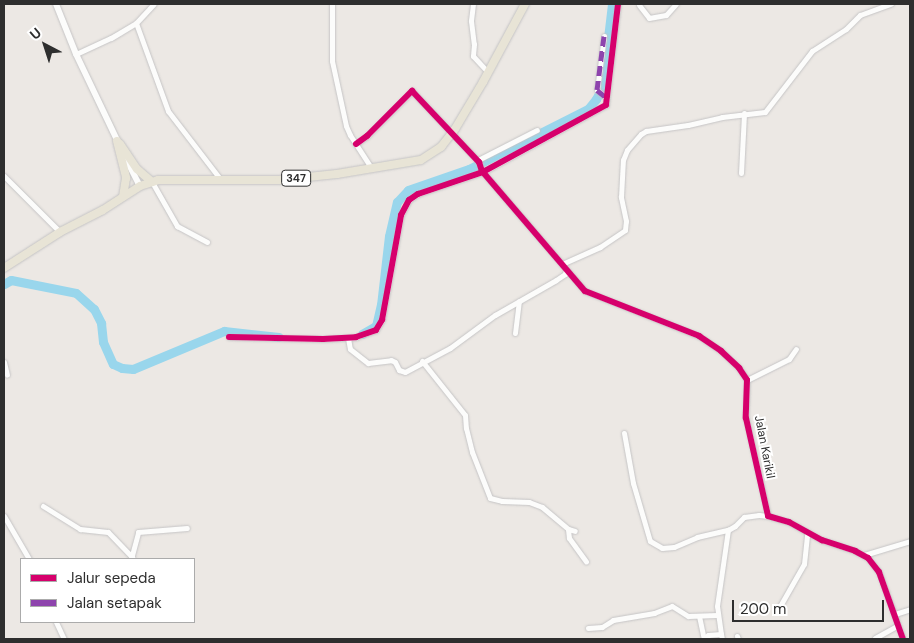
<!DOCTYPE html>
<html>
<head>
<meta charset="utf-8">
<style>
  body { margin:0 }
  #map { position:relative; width:914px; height:643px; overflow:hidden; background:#ece8e4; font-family:"DM Sans",sans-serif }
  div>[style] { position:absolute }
  .river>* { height:9px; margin:-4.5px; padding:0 4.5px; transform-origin:4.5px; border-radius:4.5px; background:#99d6ec }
  .roads { filter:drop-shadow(0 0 1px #c5c4c5) drop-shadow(0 0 1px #c5c4c5) }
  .minor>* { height:5px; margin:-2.5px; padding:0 2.5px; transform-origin:2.5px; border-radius:2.5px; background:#fcfcfb }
  .tertiary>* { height:6px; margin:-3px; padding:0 3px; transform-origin:3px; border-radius:3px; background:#fcfcfb }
  .primary>* { height:8px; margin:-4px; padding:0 4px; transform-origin:4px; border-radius:4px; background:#e8e4d6 }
  .quiet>* { height:5px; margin-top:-2.5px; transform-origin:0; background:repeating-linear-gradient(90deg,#8e44ad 0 10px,transparent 0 15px) }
  .cycleway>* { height:6px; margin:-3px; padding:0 3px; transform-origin:3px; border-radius:3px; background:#d6006c }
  span { translate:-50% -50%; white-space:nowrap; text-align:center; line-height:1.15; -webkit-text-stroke:4px #fff; paint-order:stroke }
  .shield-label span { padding:1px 4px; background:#fff; border:1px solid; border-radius:4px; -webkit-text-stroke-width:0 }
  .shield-label { font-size:11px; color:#2e2e2e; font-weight:700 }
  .street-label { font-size:12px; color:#2e2e2e }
  .frame { position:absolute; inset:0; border:5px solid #2e2e2e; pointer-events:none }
  .legend { position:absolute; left:20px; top:558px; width:175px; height:65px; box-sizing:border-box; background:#fff; border:1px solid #ababab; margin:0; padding:6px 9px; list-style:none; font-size:15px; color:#2e2e2e }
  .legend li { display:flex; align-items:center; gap:10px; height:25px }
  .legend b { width:25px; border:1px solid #ababab }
  .north { position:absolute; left:20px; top:20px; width:50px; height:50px; -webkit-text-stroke:4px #fff; paint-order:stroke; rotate:320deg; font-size:14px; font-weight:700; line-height:20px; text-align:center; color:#2e2e2e }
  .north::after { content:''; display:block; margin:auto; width:18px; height:22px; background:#2e2e2e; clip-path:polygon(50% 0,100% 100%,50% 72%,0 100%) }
  .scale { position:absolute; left:732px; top:600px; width:152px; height:22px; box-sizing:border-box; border:2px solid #2e2e2e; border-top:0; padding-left:6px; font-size:15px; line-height:18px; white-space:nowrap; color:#2e2e2e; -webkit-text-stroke:4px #fff; paint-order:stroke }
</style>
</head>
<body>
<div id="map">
  <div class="river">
    <i style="left:4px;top:284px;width:8px;rotate:-30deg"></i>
    <i style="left:11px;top:280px;width:66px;rotate:11.3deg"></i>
    <i style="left:76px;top:293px;width:24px;rotate:42deg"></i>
    <i style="left:94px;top:309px;width:16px;rotate:63deg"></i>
    <i style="left:101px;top:323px;width:19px;rotate:84deg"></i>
    <i style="left:103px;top:342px;width:24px;rotate:66deg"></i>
    <i style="left:113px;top:364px;width:10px;rotate:24deg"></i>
    <i style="left:122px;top:368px;width:11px;rotate:5deg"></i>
    <i style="left:133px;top:369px;width:99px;rotate:-22.7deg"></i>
    <i style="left:224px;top:331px;width:55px;rotate:6.2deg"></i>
    <i style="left:362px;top:334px;width:16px;rotate:-30deg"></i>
    <i style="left:376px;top:326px;width:22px;rotate:-77deg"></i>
    <i style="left:381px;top:305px;width:69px;rotate:-83.4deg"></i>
    <i style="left:389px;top:236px;width:35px;rotate:-77deg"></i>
    <i style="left:397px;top:202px;width:16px;rotate:-47deg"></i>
    <i style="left:408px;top:190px;width:65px;rotate:-19deg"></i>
    <i style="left:469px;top:169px;width:133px;rotate:-26.8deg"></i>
    <i style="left:588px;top:109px;width:13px;rotate:-51deg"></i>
    <i style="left:596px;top:99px;width:13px;rotate:-61deg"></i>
    <i style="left:602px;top:88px;width:85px;rotate:-83.2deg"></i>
  </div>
  <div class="roads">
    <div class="minor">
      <i style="left:332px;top:4px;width:57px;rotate:90deg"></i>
      <i style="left:332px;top:61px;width:66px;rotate:77.8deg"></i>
      <i style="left:346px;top:126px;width:10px;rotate:66deg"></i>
      <i style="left:350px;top:135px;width:40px;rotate:57.1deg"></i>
      <i style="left:473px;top:4px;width:17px;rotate:97deg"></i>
      <i style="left:471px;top:21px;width:23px;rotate:83deg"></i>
      <i style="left:474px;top:44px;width:12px;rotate:95deg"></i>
      <i style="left:473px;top:56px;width:22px;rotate:47deg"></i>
      <i style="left:639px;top:5px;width:16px;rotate:52deg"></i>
      <i style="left:649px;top:18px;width:17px;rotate:-10deg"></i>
      <i style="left:666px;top:15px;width:15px;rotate:-48deg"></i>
      <i style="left:136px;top:23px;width:94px;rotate:70deg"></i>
      <i style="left:168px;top:111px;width:87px;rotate:52.5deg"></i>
      <i style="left:604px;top:36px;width:54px;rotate:97.4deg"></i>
      <i style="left:597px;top:90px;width:13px;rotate:39deg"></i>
      <i style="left:76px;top:54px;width:38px;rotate:-25deg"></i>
      <i style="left:111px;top:38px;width:29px;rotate:-31deg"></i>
      <i style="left:136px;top:23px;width:26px;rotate:-47deg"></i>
      <i style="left:356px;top:144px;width:14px;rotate:-36deg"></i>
      <i style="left:367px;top:136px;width:64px;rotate:-45deg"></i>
      <i style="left:412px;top:91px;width:98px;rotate:46.7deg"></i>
      <i style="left:479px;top:162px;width:9px;rotate:72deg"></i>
      <i style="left:482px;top:171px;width:158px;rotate:49.4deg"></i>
      <i style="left:585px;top:291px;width:123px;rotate:21.5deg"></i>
      <i style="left:699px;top:336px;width:27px;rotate:34deg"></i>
      <i style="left:721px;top:351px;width:25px;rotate:43deg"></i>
      <i style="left:739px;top:368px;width:14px;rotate:56deg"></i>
      <i style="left:747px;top:380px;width:38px;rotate:92deg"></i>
      <i style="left:746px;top:418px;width:100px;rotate:77.3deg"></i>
      <i style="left:768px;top:516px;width:22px;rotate:16deg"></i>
      <i style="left:789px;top:522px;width:38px;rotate:29deg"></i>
      <i style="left:822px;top:540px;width:35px;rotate:18deg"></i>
      <i style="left:855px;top:551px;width:15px;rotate:28deg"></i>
      <i style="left:868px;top:558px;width:18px;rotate:52deg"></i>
      <i style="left:879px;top:572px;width:71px;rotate:70.3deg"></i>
      <i style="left:478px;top:160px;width:66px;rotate:-27deg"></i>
      <i style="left:741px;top:173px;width:60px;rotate:-87.1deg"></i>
      <i style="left:4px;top:176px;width:79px;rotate:45deg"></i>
      <i style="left:152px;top:182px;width:51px;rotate:60.4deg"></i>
      <i style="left:177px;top:226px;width:34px;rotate:28deg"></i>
      <i style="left:562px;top:264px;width:42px;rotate:-24.1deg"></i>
      <i style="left:600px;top:247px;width:30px;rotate:-34deg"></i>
      <i style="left:625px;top:230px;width:9px;rotate:-84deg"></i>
      <i style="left:626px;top:221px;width:25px;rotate:-102deg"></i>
      <i style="left:621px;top:197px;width:37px;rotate:-87deg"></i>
      <i style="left:623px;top:160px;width:11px;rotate:-68deg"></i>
      <i style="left:627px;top:150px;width:21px;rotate:-49deg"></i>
      <i style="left:641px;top:134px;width:6px;rotate:-31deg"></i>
      <i style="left:646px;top:131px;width:42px;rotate:-8.1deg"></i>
      <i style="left:688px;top:125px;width:35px;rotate:-13deg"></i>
      <i style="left:722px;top:117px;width:43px;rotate:-6.6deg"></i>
      <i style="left:765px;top:112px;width:77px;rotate:-52.4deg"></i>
      <i style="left:812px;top:51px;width:40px;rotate:-32.9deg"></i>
      <i style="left:846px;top:29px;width:20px;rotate:-45deg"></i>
      <i style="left:860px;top:15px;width:33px;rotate:-20deg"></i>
      <i style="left:515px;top:333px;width:32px;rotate:-83deg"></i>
      <i style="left:229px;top:337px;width:94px;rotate:1.2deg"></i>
      <i style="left:323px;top:339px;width:33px;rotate:-3deg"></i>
      <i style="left:356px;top:337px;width:21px;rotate:-19deg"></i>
      <i style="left:376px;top:330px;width:12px;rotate:-59deg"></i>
      <i style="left:382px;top:320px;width:107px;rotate:-79.7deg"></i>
      <i style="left:401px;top:215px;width:17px;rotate:-62deg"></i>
      <i style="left:409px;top:200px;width:11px;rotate:-34deg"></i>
      <i style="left:418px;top:194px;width:69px;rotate:-18.7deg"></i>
      <i style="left:483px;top:172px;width:140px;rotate:-28.6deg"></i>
      <i style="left:606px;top:105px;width:102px;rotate:-83.2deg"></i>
      <i style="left:348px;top:338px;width:11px;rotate:80deg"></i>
      <i style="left:350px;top:349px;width:23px;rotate:38deg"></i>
      <i style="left:368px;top:363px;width:23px;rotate:-7deg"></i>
      <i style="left:391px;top:360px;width:4px;rotate:27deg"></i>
      <i style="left:395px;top:362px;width:9px;rotate:63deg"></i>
      <i style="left:399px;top:370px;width:6px;rotate:18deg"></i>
      <i style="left:405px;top:372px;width:51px;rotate:-28.1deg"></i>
      <i style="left:450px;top:348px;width:56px;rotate:-36.3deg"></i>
      <i style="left:495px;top:315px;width:70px;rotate:-29.8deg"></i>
      <i style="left:556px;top:280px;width:11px;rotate:-34deg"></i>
      <i style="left:565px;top:274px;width:4px;rotate:-76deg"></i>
      <i style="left:422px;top:361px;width:69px;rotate:51.5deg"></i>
      <i style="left:465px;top:415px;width:13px;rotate:86deg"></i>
      <i style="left:466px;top:428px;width:25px;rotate:76deg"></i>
      <i style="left:472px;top:452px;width:49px;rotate:68.6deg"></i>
      <i style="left:490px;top:498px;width:12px;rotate:14deg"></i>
      <i style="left:502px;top:501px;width:27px;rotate:2deg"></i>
      <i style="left:529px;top:502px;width:14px;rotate:21deg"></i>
      <i style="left:542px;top:507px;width:34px;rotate:40deg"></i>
      <i style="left:568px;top:529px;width:7px;rotate:16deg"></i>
      <i style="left:4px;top:362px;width:13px;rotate:77deg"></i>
      <i style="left:747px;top:380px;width:47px;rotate:-26.6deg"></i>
      <i style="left:789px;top:359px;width:12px;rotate:-55deg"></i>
      <i style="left:624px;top:433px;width:51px;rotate:79.8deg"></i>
      <i style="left:633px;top:483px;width:60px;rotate:73.7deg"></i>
      <i style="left:650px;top:541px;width:14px;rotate:30deg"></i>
      <i style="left:662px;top:548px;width:12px;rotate:-5deg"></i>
      <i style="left:674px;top:547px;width:25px;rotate:-23deg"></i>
      <i style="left:697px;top:537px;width:32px;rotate:-13deg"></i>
      <i style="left:43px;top:506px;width:44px;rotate:31.9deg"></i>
      <i style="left:80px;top:529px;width:28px;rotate:6deg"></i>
      <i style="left:108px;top:532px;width:35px;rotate:46deg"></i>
      <i style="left:4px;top:516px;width:50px;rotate:59.8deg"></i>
      <i style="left:568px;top:529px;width:9px;rotate:84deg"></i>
      <i style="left:569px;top:538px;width:29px;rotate:54deg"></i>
      <i style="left:864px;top:555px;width:48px;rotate:-16.9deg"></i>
      <i style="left:131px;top:559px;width:28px;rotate:-75deg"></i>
      <i style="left:138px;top:532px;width:49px;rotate:-4.7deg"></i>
      <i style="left:780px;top:606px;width:48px;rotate:-60.3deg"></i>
      <i style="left:804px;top:564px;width:31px;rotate:-84deg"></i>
      <i style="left:895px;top:614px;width:16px;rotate:-18deg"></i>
      <i style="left:699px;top:616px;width:24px;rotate:78deg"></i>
      <i style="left:56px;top:622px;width:19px;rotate:65deg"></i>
      <i style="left:588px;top:628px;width:14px;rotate:-4deg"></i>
      <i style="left:602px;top:627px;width:13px;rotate:-32deg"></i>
      <i style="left:613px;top:620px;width:42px;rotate:-9.7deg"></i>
      <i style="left:654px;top:613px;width:19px;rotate:-21deg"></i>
      <i style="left:672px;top:606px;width:19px;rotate:32deg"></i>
      <i style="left:688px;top:616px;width:29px;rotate:-2deg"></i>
      <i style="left:721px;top:634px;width:28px;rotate:-98deg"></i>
      <i style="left:717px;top:606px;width:77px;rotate:-81.8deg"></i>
      <i style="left:728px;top:530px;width:8px;rotate:-30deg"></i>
      <i style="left:735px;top:526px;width:13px;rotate:-45deg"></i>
      <i style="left:744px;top:517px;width:15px;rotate:-8deg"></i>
      <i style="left:759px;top:515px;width:9px;rotate:6deg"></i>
      <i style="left:737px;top:636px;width:3px;rotate:72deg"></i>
      <i style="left:875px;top:638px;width:26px;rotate:-29deg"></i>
      <i style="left:706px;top:639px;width:4px;rotate:-63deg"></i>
      <i style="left:708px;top:635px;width:13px;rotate:-4deg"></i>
      <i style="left:721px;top:634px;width:5px;rotate:79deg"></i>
    </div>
    <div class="tertiary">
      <i style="left:56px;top:4px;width:54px;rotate:68.2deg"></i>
      <i style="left:76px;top:54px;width:100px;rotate:64.5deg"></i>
      <i style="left:124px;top:155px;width:35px;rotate:63deg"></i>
    </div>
    <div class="primary">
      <i style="left:117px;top:141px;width:38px;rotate:76deg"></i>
      <i style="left:126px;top:178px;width:18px;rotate:99deg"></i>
      <i style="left:120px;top:144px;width:30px;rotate:56deg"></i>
      <i style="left:137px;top:169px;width:20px;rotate:41deg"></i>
      <i style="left:4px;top:268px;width:67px;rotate:-32.7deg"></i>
      <i style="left:60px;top:232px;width:48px;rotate:-27.1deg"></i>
      <i style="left:103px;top:210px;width:44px;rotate:-33deg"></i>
      <i style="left:140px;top:186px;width:19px;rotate:-18deg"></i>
      <i style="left:158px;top:180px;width:121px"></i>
      <i style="left:279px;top:180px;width:58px;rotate:-5.9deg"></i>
      <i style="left:337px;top:174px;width:85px;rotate:-9.5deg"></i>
      <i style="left:421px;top:160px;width:24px;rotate:-33deg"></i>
      <i style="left:441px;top:147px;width:23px;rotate:-52deg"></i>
      <i style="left:455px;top:129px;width:55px;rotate:-59.2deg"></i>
      <i style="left:483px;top:82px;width:89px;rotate:-61.7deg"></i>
    </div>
  </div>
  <div class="quiet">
    <i style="left:604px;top:36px;width:54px;rotate:97.4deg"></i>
    <i style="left:597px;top:90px;width:13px;rotate:39deg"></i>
  </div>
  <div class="cycleway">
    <i style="left:356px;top:144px;width:14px;rotate:-36deg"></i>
    <i style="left:367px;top:136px;width:64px;rotate:-45deg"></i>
    <i style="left:412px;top:91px;width:98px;rotate:46.7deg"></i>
    <i style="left:479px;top:162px;width:9px;rotate:72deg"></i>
    <i style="left:482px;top:171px;width:158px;rotate:49.4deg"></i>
    <i style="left:585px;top:291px;width:123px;rotate:21.5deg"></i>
    <i style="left:699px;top:336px;width:27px;rotate:34deg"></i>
    <i style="left:721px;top:351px;width:25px;rotate:43deg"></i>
    <i style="left:739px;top:368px;width:14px;rotate:56deg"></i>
    <i style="left:747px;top:380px;width:38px;rotate:92deg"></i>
    <i style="left:746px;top:418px;width:100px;rotate:77.3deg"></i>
    <i style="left:768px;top:516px;width:22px;rotate:16deg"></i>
    <i style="left:789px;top:522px;width:38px;rotate:29deg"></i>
    <i style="left:822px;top:540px;width:35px;rotate:18deg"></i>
    <i style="left:855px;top:551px;width:15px;rotate:28deg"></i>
    <i style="left:868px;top:558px;width:18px;rotate:52deg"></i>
    <i style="left:879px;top:572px;width:71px;rotate:70.3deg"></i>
    <i style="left:229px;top:337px;width:94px;rotate:1.2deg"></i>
    <i style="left:323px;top:339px;width:33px;rotate:-3deg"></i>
    <i style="left:356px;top:337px;width:21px;rotate:-19deg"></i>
    <i style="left:376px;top:330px;width:12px;rotate:-59deg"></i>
    <i style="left:382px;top:320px;width:107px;rotate:-79.7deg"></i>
    <i style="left:401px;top:215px;width:17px;rotate:-62deg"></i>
    <i style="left:409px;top:200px;width:11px;rotate:-34deg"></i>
    <i style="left:418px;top:194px;width:69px;rotate:-18.7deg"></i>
    <i style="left:483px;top:172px;width:140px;rotate:-28.6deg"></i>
    <i style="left:606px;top:105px;width:102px;rotate:-83.2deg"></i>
  </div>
  <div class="shield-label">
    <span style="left:296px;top:178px">347</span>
  </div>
  <div class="street-label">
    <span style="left:764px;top:447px;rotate:79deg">Jalan Karikil</span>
  </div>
  <div class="frame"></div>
  <ul class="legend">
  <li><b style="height:6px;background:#d6006c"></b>Jalur sepeda</li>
  <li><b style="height:6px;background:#8e44ad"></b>Jalan setapak</li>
  </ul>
  <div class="north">U</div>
  <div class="scale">200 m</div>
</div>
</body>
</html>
